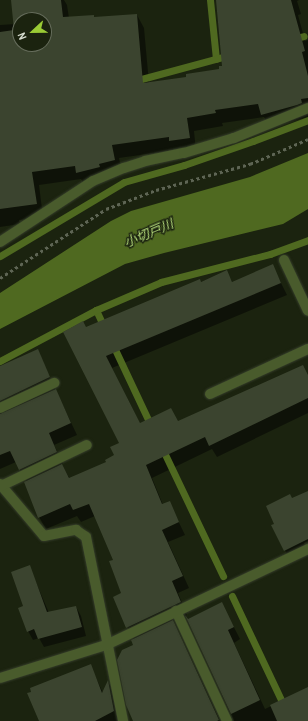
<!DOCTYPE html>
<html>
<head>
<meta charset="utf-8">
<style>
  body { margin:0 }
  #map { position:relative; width:308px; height:721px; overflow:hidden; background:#1b230f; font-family:"Archivo Narrow","Noto Sans JP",sans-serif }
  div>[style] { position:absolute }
  .water>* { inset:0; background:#4f6920 }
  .shadow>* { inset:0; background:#0007 }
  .stream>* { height:7px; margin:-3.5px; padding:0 3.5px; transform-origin:3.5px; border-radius:3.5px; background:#4f6920 }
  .building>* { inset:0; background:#3b442f }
  .path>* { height:2.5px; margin-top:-1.25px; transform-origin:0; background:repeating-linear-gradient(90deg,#5e6554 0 3px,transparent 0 6px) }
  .roads { filter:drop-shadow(0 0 1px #353d2a) drop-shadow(0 0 1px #353d2a) }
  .street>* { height:10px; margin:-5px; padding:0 5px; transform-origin:5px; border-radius:5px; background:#495b2c }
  span { translate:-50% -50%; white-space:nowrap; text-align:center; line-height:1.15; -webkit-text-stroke:3px #1b230f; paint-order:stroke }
  .water-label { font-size:13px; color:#bae17e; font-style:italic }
  .north { position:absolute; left:12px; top:12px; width:40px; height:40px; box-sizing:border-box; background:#1b230f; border:1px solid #666d5c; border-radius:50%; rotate:248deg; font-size:11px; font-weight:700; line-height:16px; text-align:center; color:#d6dccf }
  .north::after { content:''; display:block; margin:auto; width:14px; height:18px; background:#9acb35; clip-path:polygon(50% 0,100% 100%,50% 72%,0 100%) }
</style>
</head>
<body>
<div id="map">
  <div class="water">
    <i style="clip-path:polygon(308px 153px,308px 209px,283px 224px,164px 253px,125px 264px,0 329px,0 293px,111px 221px,131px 211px,250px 177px)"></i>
  </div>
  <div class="shadow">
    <i style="clip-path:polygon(evenodd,12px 0,64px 0,67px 5px,69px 18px,94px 18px,137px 15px,144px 28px,149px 83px,187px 78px,220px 70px,224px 67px,217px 0,299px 0,297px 1px,301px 14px,298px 15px,305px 41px,308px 40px,308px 117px,270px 127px,264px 117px,222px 123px,223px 126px,194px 131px,196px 151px,175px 150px,119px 158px,122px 173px,85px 185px,81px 179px,39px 185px,43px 217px,19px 220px,20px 224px,0 227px,0 25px,15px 24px,12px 0,20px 20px,44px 20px,44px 44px,20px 44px,20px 20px)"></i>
    <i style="clip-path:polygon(272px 265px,287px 295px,112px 368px,140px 424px,178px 422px,308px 375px,308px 413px,217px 457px,212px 449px,152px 478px,163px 505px,169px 502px,185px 535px,168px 542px,189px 588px,178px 593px,187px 615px,173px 621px,220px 721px,135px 721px,134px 640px,114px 598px,123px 594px,114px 560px,95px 516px,81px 522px,77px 516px,46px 529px,39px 517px,27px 482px,16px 462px,0 469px,0 409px,3px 414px,6px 414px,0 405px,0 367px,37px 351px,77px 435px,54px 445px,63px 464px,61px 464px,70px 479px,107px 462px,116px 456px,120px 443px,86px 328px,226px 272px,233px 283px)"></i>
    <i style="clip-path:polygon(308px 493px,308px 541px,304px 543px,308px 552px,290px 561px,285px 550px,276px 524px,292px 500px)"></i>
    <i style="clip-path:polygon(29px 566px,49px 613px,76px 607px,81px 616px,86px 636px,44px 647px,39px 638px,33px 640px,28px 631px,25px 607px)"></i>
    <i style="clip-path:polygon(222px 604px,240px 639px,234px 643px,265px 709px,308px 688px,308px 721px,234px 721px,188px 619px)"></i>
    <i style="clip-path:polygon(90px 665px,103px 693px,108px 682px,114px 693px,120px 721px,42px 721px)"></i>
  </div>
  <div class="stream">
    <i style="left:210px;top:0;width:59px;rotate:84.2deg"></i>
    <i style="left:292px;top:39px;width:12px;rotate:-14deg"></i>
    <i style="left:134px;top:81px;width:99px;rotate:-15.2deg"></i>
    <i style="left:0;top:256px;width:144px;rotate:-30.8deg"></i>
    <i style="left:124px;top:182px;width:62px;rotate:-15.8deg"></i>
    <i style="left:184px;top:165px;width:73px;rotate:-19.2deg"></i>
    <i style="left:253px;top:141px;width:59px;rotate:-20.9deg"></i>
    <i style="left:96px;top:310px;width:21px;rotate:65deg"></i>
    <i style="left:112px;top:343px;width:94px;rotate:64.8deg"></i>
    <i style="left:0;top:361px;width:109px;rotate:-28deg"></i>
    <i style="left:96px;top:310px;width:71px;rotate:-23.3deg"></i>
    <i style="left:161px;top:282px;width:113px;rotate:-14.4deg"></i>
    <i style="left:270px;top:254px;width:40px;rotate:-20.2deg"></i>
    <i style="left:162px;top:448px;width:142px;rotate:64.5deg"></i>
    <i style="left:232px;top:596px;width:138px;rotate:64.7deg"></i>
  </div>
  <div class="building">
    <i style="clip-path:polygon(evenodd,11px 0,61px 0,63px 17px,94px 15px,94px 17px,137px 14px,143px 83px,186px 77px,186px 74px,219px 69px,219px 66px,222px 66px,216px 0,291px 0,305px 51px,302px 52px,308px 76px,308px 98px,301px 99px,302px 103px,297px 105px,261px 115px,258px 104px,215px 110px,216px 113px,187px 118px,190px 138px,169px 141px,169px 137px,112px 145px,115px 160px,99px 164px,100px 167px,76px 173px,75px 166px,32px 172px,37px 204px,0 209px,0 32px,14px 30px,11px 0,20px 20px,44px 20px,44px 44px,20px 44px,20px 20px)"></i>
    <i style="clip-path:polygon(273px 264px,281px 283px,106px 356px,140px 423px,171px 408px,178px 421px,303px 365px,308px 375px,308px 398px,209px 446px,205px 437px,146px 465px,162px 504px,170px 501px,179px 522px,162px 530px,183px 576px,172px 581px,181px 602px,126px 628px,113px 597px,121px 593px,109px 561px,113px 560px,89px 504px,73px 510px,70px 504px,38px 518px,24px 482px,62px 464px,69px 478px,106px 462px,105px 460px,114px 455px,110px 447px,119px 443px,63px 332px,83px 321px,86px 327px,200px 279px,201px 282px,227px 270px,232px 282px)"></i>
    <i style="clip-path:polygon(38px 349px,50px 377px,0 401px,0 366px)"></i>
    <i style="clip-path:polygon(56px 389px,71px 423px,49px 433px,57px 452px,19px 470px,10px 451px,0 455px,0 414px)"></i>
    <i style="clip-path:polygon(308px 491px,308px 539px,284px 551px,271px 525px,274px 524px,266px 506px,290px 494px,292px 498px)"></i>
    <i style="clip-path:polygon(30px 565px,47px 612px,76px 606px,82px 627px,38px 639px,34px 629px,27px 632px,18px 608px,23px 606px,11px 572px)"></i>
    <i style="clip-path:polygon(222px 602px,234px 627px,228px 630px,260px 700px,231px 714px,185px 615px,188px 619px)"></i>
    <i style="clip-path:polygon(173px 620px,219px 720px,217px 721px,133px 721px,126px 705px,117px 660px,122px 650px,133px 645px,131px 640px)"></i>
    <i style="clip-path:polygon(91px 664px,102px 693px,108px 680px,114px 711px,95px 721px,39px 721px,27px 693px,31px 692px,30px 688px)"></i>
    <i style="clip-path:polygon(308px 687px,308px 721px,277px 721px,270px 705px)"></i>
  </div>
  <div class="path">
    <i style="left:0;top:278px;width:126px;rotate:-33.1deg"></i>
    <i style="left:106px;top:209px;width:53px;rotate:-20.8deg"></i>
    <i style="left:156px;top:190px;width:98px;rotate:-15.5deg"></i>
    <i style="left:250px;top:164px;width:63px;rotate:-23.3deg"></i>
  </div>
  <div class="roads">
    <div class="street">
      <i style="left:0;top:242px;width:111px;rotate:-33.3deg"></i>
      <i style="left:93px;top:181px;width:34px;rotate:-23deg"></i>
      <i style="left:124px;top:168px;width:22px;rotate:-18deg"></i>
      <i style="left:145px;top:161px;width:40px;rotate:-12deg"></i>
      <i style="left:184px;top:153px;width:52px;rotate:-16.7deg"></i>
      <i style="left:234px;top:138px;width:80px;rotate:-22.1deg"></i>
      <i style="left:284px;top:260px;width:56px;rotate:64.8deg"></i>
      <i style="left:210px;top:394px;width:108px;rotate:-24.7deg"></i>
      <i style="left:0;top:408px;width:60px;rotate:-24.8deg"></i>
      <i style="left:0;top:484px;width:68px;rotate:49.8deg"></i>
      <i style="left:44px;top:536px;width:33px;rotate:-11deg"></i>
      <i style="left:76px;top:530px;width:12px;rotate:35deg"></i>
      <i style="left:86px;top:537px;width:188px;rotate:78.6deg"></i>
      <i style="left:1px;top:486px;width:95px;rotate:-25.5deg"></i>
      <i style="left:176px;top:611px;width:121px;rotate:65.1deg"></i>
      <i style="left:0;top:678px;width:111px;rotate:-17.3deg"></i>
      <i style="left:106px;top:645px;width:224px;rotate:-25.4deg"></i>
    </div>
  </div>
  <div class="water-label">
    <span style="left:149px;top:234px;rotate:-23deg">小切戸川</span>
  </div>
  <div class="north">N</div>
</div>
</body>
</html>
